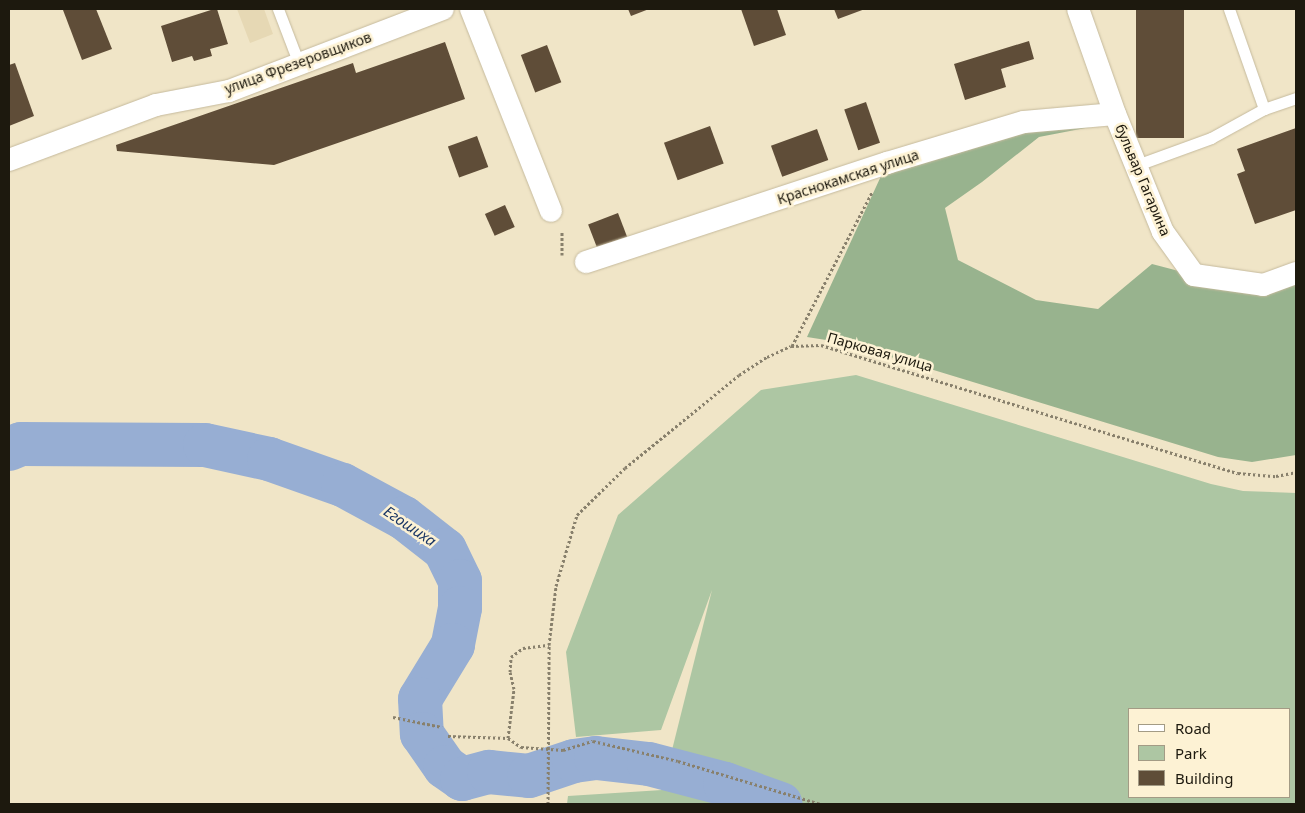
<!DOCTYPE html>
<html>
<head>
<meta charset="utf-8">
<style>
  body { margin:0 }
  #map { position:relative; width:1305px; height:813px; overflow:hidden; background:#f0e5c7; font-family:"Noto Sans",sans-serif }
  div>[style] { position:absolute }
  .built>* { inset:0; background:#e6d8b4 }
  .green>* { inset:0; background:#adc6a3 }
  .forest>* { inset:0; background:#98b38e }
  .river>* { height:44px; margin:-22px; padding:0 22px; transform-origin:22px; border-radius:22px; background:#97aed3 }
  .building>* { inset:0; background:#5f4d38; transform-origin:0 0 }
  .path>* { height:3px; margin-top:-1.5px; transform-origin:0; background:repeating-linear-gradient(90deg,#88806c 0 2.5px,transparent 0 5px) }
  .roads { filter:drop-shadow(0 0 1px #c5ba9d) drop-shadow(0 0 1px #c5ba9d) }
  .lane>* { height:11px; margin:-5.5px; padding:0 5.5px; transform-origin:5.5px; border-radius:5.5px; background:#fff }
  .street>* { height:22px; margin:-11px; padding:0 11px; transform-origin:11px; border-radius:11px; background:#fff }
  .path-bridge>* { height:3px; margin-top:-1.5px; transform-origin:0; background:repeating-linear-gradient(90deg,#88806c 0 2.5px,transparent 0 5px) }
  span { translate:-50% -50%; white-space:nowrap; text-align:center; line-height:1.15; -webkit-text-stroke:5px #fdf2d4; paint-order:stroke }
  .street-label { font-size:14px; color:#1d190e }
  .water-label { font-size:15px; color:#1a3665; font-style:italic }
  .frame { position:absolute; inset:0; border:10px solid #1d190e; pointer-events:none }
  .legend { position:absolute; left:1128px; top:708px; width:162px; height:90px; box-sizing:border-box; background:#fdf2d4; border:1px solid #a39b85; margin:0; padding:6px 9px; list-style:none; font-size:15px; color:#1d190e }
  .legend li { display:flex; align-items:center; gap:10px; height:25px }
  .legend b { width:25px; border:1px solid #a39b85 }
</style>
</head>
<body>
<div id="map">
  <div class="built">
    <i style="clip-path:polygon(237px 9px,264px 9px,273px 34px,250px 43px)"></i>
  </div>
  <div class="green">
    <i style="clip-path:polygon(evenodd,856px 375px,1211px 484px,1243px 491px,1296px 493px,1296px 804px,567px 804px,568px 796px,662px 790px,712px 590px,661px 730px,576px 737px,566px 652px,618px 515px,761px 390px,856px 375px,1129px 709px,1289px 709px,1289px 797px,1129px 797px,1129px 709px)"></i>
  </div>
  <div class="forest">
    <i style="clip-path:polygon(1024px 122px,1111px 123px,1039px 137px,982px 182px,945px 208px,958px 260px,1036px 300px,1098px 309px,1152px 264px,1194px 275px,1296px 275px,1296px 455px,1252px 462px,1218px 457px,845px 343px,807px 337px,887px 163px)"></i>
  </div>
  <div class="river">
    <i style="left:9px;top:449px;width:13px;rotate:-23deg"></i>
    <i style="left:21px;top:444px;width:184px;rotate:0.3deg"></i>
    <i style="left:205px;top:445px;width:66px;rotate:12.3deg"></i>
    <i style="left:269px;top:459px;width:78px;rotate:19.4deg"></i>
    <i style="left:343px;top:485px;width:69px;rotate:28.4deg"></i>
    <i style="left:404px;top:518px;width:52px;rotate:38deg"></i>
    <i style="left:445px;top:550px;width:34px;rotate:64deg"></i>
    <i style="left:460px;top:581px;width:27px;rotate:90deg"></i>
    <i style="left:460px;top:608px;width:38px;rotate:101deg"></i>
    <i style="left:453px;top:645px;width:63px;rotate:121.4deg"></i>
    <i style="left:420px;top:699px;width:35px;rotate:87deg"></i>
    <i style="left:422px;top:734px;width:40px;rotate:55.1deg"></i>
    <i style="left:445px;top:767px;width:21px;rotate:35deg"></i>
    <i style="left:462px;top:779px;width:28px;rotate:-15deg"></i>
    <i style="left:489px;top:772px;width:40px;rotate:5.7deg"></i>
    <i style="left:529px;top:776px;width:47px;rotate:-18.4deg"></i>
    <i style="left:574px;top:761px;width:22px;rotate:-8deg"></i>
    <i style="left:596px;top:758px;width:53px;rotate:6.5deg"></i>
    <i style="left:649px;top:764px;width:79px;rotate:14.7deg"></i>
    <i style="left:725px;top:784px;width:59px;rotate:19.7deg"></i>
  </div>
  <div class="building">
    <i style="clip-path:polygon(65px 9px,96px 9px,112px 49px,82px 60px,63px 10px)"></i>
    <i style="clip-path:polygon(214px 9px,217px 9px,228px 44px,210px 49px,212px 56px,194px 61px,192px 56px,172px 62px,161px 26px)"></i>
    <i style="clip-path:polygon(628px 9px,649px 9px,631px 16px)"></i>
    <i style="clip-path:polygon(741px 9px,777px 9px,786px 35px,754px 46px)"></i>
    <i style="clip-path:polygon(834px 9px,865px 9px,838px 19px)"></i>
    <i style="left:1136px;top:9px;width:48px;height:129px"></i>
    <i style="clip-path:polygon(1029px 41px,1034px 59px,1001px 69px,1006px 87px,965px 100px,954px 64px)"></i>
    <i style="clip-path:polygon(445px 42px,465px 99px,274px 165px,117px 151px,116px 145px,353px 63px,356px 73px)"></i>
    <i style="left:547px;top:45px;width:40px;height:28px;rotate:69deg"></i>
    <i style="clip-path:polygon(15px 63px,34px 116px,9px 126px,9px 65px)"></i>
    <i style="left:866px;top:102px;width:43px;height:23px;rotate:71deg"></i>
    <i style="left:710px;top:126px;width:40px;height:49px;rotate:70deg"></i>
    <i style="clip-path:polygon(1296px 128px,1296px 210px,1255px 224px,1237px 174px,1245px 171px,1237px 149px)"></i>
    <i style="left:817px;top:129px;width:33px;height:49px;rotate:70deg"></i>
    <i style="left:477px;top:136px;width:33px;height:31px;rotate:70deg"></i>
    <i style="left:505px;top:205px;width:24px;height:22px;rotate:66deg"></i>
    <i style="left:618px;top:213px;width:28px;height:32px;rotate:69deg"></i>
  </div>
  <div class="path">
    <i style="left:562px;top:255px;width:23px;rotate:-90deg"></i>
    <i style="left:792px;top:346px;width:174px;rotate:-62.5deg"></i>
    <i style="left:393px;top:717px;width:50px;rotate:11.5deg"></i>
    <i style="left:448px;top:736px;width:60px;rotate:1.9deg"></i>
    <i style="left:508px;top:738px;width:16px;rotate:35deg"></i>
    <i style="left:521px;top:747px;width:42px;rotate:4.1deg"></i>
    <i style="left:563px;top:750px;width:31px;rotate:-17deg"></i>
    <i style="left:593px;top:741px;width:87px;rotate:13.2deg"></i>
    <i style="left:678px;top:761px;width:148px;rotate:16.8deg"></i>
    <i style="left:508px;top:738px;width:49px;rotate:-83deg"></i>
    <i style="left:514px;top:689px;width:17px;rotate:-103deg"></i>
    <i style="left:510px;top:672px;width:15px;rotate:-86deg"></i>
    <i style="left:511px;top:657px;width:15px;rotate:-37deg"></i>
    <i style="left:523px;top:648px;width:26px;rotate:-7deg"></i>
    <i style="left:549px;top:645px;width:59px;rotate:-83.2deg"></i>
    <i style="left:556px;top:586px;width:74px;rotate:-73.5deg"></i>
    <i style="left:577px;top:515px;width:67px;rotate:-44.4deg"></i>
    <i style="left:625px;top:468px;width:147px;rotate:-39.2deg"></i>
    <i style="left:739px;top:375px;width:33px;rotate:-33deg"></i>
    <i style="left:767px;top:357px;width:26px;rotate:-25deg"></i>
    <i style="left:791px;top:346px;width:30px;rotate:-2deg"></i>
    <i style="left:821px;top:345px;width:436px;rotate:17.1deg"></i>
    <i style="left:1238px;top:473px;width:38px;rotate:5deg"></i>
    <i style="left:1276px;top:476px;width:20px;rotate:-11deg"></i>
  </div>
  <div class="roads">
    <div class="lane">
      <i style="left:278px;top:9px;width:59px;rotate:69.1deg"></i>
      <i style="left:1229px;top:9px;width:106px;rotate:70.7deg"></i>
      <i style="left:1137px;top:165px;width:79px;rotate:-20deg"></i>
      <i style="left:1211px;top:138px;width:60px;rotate:-28.7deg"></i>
      <i style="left:1264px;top:109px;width:34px;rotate:-19deg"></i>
    </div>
    <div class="street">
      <i style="left:471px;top:9px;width:217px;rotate:68.4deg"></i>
      <i style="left:1078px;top:9px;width:111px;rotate:70.6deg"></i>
      <i style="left:1115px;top:114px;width:127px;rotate:67.9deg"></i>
      <i style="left:1163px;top:232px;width:53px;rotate:54.2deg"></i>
      <i style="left:1194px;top:275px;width:70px;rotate:8.2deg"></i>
      <i style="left:1263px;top:285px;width:35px;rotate:-20deg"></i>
      <i style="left:9px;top:160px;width:157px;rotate:-20.5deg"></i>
      <i style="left:156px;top:105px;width:74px;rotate:-10.9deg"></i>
      <i style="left:229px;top:91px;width:229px;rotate:-21deg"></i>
      <i style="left:586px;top:262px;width:317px;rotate:-18.2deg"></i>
      <i style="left:887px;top:163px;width:143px;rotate:-16.7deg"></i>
      <i style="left:1024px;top:122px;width:91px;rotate:-5deg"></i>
    </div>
  </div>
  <div class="path-bridge">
    <i style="left:548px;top:804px;width:159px;rotate:-89.6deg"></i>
  </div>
  <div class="street-label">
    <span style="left:298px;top:63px;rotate:-20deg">улица Фрезеровщиков</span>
    <span style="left:848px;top:177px;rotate:-18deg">Краснокамская улица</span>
    <span style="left:1143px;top:180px;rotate:67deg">бульвар Гагарина</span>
    <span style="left:880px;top:352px;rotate:16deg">Парковая улица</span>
  </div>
  <div class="water-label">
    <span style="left:410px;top:526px;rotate:34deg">Егошиха</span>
  </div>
  <div class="frame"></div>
  <ul class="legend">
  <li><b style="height:6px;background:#fff"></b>Road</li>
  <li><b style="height:14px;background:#adc6a3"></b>Park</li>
  <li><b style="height:14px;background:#5f4d38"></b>Building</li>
  </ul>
</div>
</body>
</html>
